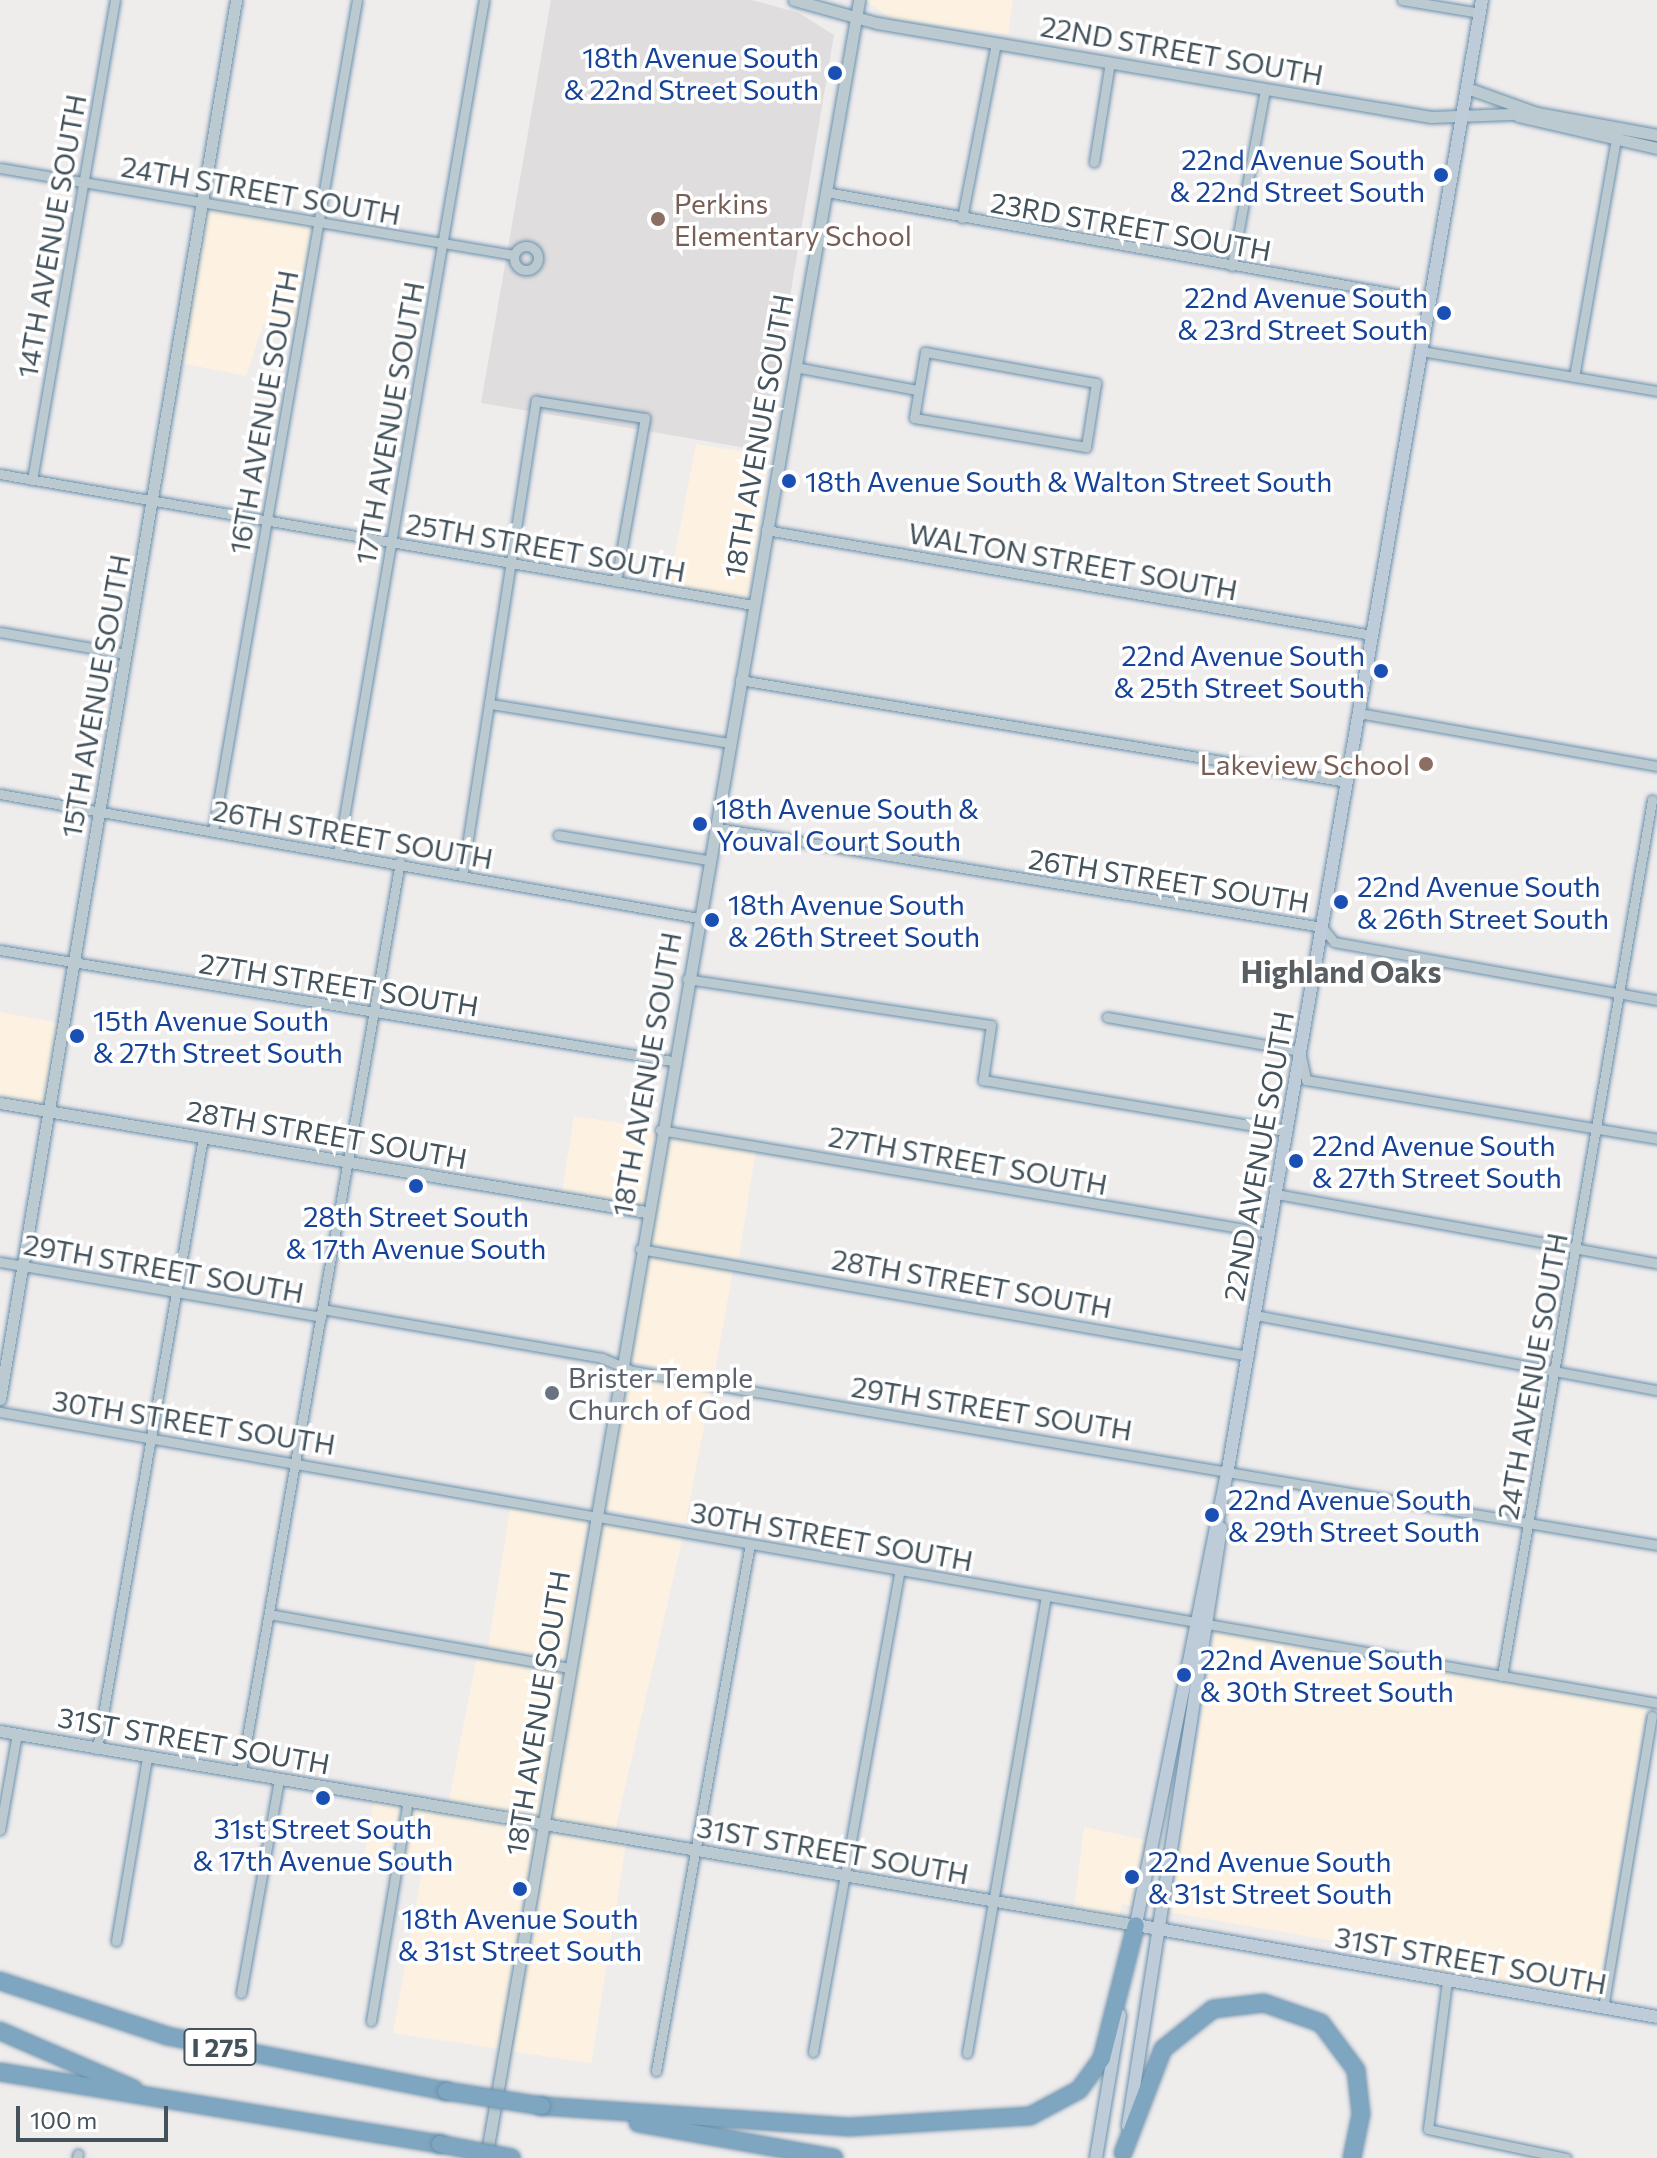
<!DOCTYPE html>
<html>
<head>
<meta charset="utf-8">
<style>
  body { margin:0 }
  #map { position:relative; width:1657px; height:2158px; overflow:hidden; background:#efecec; font-family:Commissioner,sans-serif }
  div>[style] { position:absolute }
  .commercial>* { inset:0; background:#fdf2e2; transform-origin:0 0 }
  .education>* { inset:0; background:#e0ddde }
  .roads { filter:drop-shadow(0 0 2px #6b90ac) drop-shadow(0 0 2px #6b90ac) }
  .minor>* { height:9px; margin:-4.5px; padding:0 4.5px; transform-origin:4.5px; border-radius:4.5px; background:#bbc9d0 }
  .minor>.ring { margin:-4.5px; padding:0; box-sizing:content-box; background:none; border:9px solid #bbc9d0; border-radius:50% }
  .tertiary>* { height:11px; margin:-5.5px; padding:0 5.5px; transform-origin:5.5px; border-radius:5.5px; background:#bbc9d0 }
  .secondary>* { height:12px; margin:-6px; padding:0 6px; transform-origin:6px; border-radius:6px; background:#bdccd8 }
  .motorway>* { height:16px; margin:-8px; padding:0 8px; transform-origin:8px; border-radius:8px; background:#7fa6c0 }
  .bridges { filter:drop-shadow(0 0 2px #6b90ac) drop-shadow(0 0 2px #6b90ac) }
  .motorway-bridge>* { height:16px; margin:-8px; padding:0 8px; transform-origin:8px; border-radius:8px; background:#7fa6c0 }
  .dots>* { width:22px; height:22px; translate:-50% -50%; box-sizing:border-box; border:4px solid #fff; border-radius:50% }
  span { translate:-50% -50%; white-space:nowrap; text-align:center; line-height:1.15; -webkit-text-stroke:7px #fff; paint-order:stroke }
  .shield-label span { padding:2px 6px; background:#fff; border:2px solid; border-radius:6px; -webkit-text-stroke-width:0 }
  .shield-label { font-size:26px; color:#43525b; font-weight:700 }
  .street-label { font-size:28px; color:#43525b }
  .transit-label { font-size:28px; color:#164399 }
  .right { translate:-100% -50%; text-align:right }
  .left { translate:0 -50%; text-align:left }
  .education-label { font-size:28px; color:#785e54 }
  .worship-label { font-size:28px; color:#5b616d }
  .neighbourhood-label { font-size:30px; color:#585e62; font-weight:700 }
  .scale { position:absolute; left:16px; top:2106px; width:152px; height:36px; box-sizing:border-box; border:4px solid #43525b; border-top:0; padding-left:10px; font-size:24px; line-height:28px; white-space:nowrap; color:#43525b; -webkit-text-stroke:6px #fff; paint-order:stroke }
</style>
</head>
<body>
<div id="map">
  <div class="commercial">
    <i style="clip-path:polygon(865px 0,1013px 0,1008px 34px,892px 19px)"></i>
    <i style="clip-path:polygon(207px 209px,312px 226px,294px 327px,264px 322px,246px 376px,181px 363px)"></i>
    <i style="clip-path:polygon(771px 440px,748px 599px,669px 585px,696px 444px,763px 455px)"></i>
    <i style="clip-path:polygon(0 1012px,58px 1023px,44px 1106px,0 1098px)"></i>
    <i style="left:574px;top:1116px;width:82px;height:77px;rotate:9deg"></i>
    <i style="left:665px;top:1136px;width:92px;height:110px;rotate:9deg"></i>
    <i style="left:647px;top:1256px;width:87px;height:107px;rotate:10deg"></i>
    <i style="left:625px;top:1372px;width:88px;height:138px;rotate:11deg"></i>
    <i style="left:511px;top:1503px;width:79px;height:147px;rotate:9deg"></i>
    <i style="left:600px;top:1518px;width:85px;height:306px;rotate:13deg"></i>
    <i style="clip-path:polygon(1215px 1631px,1655px 1708px,1646px 1710px,1598px 1999px,1418px 1970px,1419px 1956px,1169px 1912px)"></i>
    <i style="left:477px;top:1656px;width:87px;height:149px;rotate:11deg"></i>
    <i style="left:374px;top:1800px;width:27px;height:62px;rotate:10deg"></i>
    <i style="clip-path:polygon(413px 1807px,537px 1829px,499px 2049px,393px 2033px,422px 1871px,403px 1868px)"></i>
    <i style="clip-path:polygon(1084px 1827px,1146px 1840px,1133px 1906px,1122px 1904px,1119px 1917px,1074px 1910px)"></i>
    <i style="left:548px;top:1831px;width:79px;height:223px;rotate:9deg"></i>
  </div>
  <div class="education">
    <i style="clip-path:polygon(551px 0,752px 0,799px 13px,834px 35px,764px 451px,481px 403px)"></i>
  </div>
  <div class="roads">
    <div class="minor">
      <i style="left:1402px;top:0;width:79px;rotate:9.5deg"></i>
      <i style="left:1094px;top:162px;width:101px;rotate:-80.9deg"></i>
      <i style="left:0;top:168px;width:521px;rotate:9.61deg"></i>
      <i style="left:826px;top:192px;width:614px;rotate:10.14deg"></i>
      <i style="left:962px;top:218px;width:178px;rotate:-79deg"></i>
      <i class="ring" style="left:514px;top:246px;width:15px;height:15px"></i>
      <i style="left:1232px;top:266px;width:180px;rotate:-79.4deg"></i>
      <i style="left:1421px;top:351px;width:239px;rotate:9.6deg"></i>
      <i style="left:925px;top:352px;width:174px;rotate:10.3deg"></i>
      <i style="left:1096px;top:383px;width:65px;rotate:98.9deg"></i>
      <i style="left:1086px;top:447px;width:174px;rotate:-170.4deg"></i>
      <i style="left:914px;top:418px;width:67px;rotate:-80.5deg"></i>
      <i style="left:795px;top:367px;width:124px;rotate:10.7deg"></i>
      <i style="left:1574px;top:377px;width:249px;rotate:-80deg"></i>
      <i style="left:0;top:474px;width:764px;rotate:9.87deg"></i>
      <i style="left:32px;top:480px;width:487px;rotate:-80.2deg"></i>
      <i style="left:766px;top:530px;width:615px;rotate:9.83deg"></i>
      <i style="left:0;top:632px;width:128px;rotate:9.9deg"></i>
      <i style="left:740px;top:680px;width:616px;rotate:9.54deg"></i>
      <i style="left:491px;top:704px;width:241px;rotate:9.3deg"></i>
      <i style="left:1359px;top:713px;width:303px;rotate:10.1deg"></i>
      <i style="left:0;top:794px;width:709px;rotate:10.07deg"></i>
      <i style="left:713px;top:827px;width:617px;rotate:9.32deg"></i>
      <i style="left:1322px;top:927px;width:19px;rotate:51deg"></i>
      <i style="left:1334px;top:942px;width:328px;rotate:10.2deg"></i>
      <i style="left:213px;top:831px;width:843px;rotate:-80.17deg"></i>
      <i style="left:558px;top:835px;width:152px;rotate:9.5deg"></i>
      <i style="left:338px;top:853px;width:865px;rotate:-80.29deg"></i>
      <i style="left:463px;top:871px;width:476px;rotate:-81.2deg"></i>
      <i style="left:536px;top:401px;width:110px;rotate:8.9deg"></i>
      <i style="left:645px;top:418px;width:166px;rotate:100.1deg"></i>
      <i style="left:0;top:950px;width:681px;rotate:9.38deg"></i>
      <i style="left:687px;top:979px;width:307px;rotate:8.6deg"></i>
      <i style="left:991px;top:1025px;width:56px;rotate:98.3deg"></i>
      <i style="left:983px;top:1080px;width:307px;rotate:9.6deg"></i>
      <i style="left:1107px;top:1017px;width:196px;rotate:10deg"></i>
      <i style="left:1300px;top:1051px;width:30px;rotate:78deg"></i>
      <i style="left:1306px;top:1080px;width:356px;rotate:9.5deg"></i>
      <i style="left:660px;top:1130px;width:618px;rotate:9.6deg"></i>
      <i style="left:1276px;top:1194px;width:387px;rotate:10.3deg"></i>
      <i style="left:640px;top:1249px;width:617px;rotate:9.98deg"></i>
      <i style="left:0;top:1262px;width:326px;rotate:9.7deg"></i>
      <i style="left:322px;top:1309px;width:284px;rotate:9.9deg"></i>
      <i style="left:602px;top:1358px;width:34px;rotate:23deg"></i>
      <i style="left:633px;top:1371px;width:1039px;rotate:9.64deg"></i>
      <i style="left:1255px;top:1315px;width:409px;rotate:10.6deg"></i>
      <i style="left:0;top:1412px;width:1682px;rotate:9.96deg"></i>
      <i style="left:269px;top:1614px;width:305px;rotate:10.2deg"></i>
      <i style="left:1502px;top:1676px;width:889px;rotate:-80.28deg"></i>
      <i style="left:97px;top:1749px;width:621px;rotate:-80.17deg"></i>
      <i style="left:241px;top:1772px;width:924px;rotate:-80.09deg"></i>
      <i style="left:0;top:1830px;width:97px;rotate:-80deg"></i>
      <i style="left:116px;top:1941px;width:187px;rotate:-80.4deg"></i>
      <i style="left:1447px;top:1981px;width:149px;rotate:97.3deg"></i>
      <i style="left:1428px;top:2129px;width:141px;rotate:11.9deg"></i>
      <i style="left:241px;top:1993px;width:217px;rotate:-79.9deg"></i>
      <i style="left:1603px;top:2008px;width:296px;rotate:-80.5deg"></i>
      <i style="left:371px;top:2021px;width:223px;rotate:-80.5deg"></i>
      <i style="left:813px;top:2052px;width:490px;rotate:-79.8deg"></i>
      <i style="left:967px;top:2053px;width:464px;rotate:-80.2deg"></i>
      <i style="left:656px;top:2071px;width:535px;rotate:-79.89deg"></i>
      <i style="left:77px;top:2158px;width:4px;rotate:-76deg"></i>
    </div>
    <div class="tertiary">
      <i style="left:794px;top:0;width:86px;rotate:15.5deg"></i>
      <i style="left:877px;top:23px;width:562px;rotate:9.63deg"></i>
      <i style="left:1431px;top:117px;width:106px;rotate:-2.2deg"></i>
      <i style="left:1537px;top:113px;width:122px;rotate:10.4deg"></i>
      <i style="left:1467px;top:88px;width:74px;rotate:19.7deg"></i>
      <i style="left:1518px;top:116px;width:143px;rotate:13deg"></i>
      <i style="left:0;top:1103px;width:655px;rotate:9.58deg"></i>
      <i style="left:0;top:1399px;width:1419px;rotate:-80.42deg"></i>
      <i style="left:0;top:1731px;width:1152px;rotate:9.69deg"></i>
      <i style="left:486px;top:2158px;width:2190px;rotate:-80.19deg"></i>
    </div>
    <div class="secondary">
      <i style="left:1136px;top:1925px;width:529px;rotate:10.01deg"></i>
      <i style="left:1134px;top:1934px;width:474px;rotate:-78.6deg"></i>
      <i style="left:1228px;top:1469px;width:1491px;rotate:-80.19deg"></i>
      <i style="left:1128px;top:2126px;width:605px;rotate:-81.16deg"></i>
      <i style="left:1096px;top:2158px;width:145px;rotate:-80.5deg"></i>
    </div>
    <div class="motorway">
      <i style="left:0;top:1981px;width:176px;rotate:18.2deg"></i>
      <i style="left:167px;top:2036px;width:284px;rotate:11.2deg"></i>
      <i style="left:0;top:2031px;width:146px;rotate:23.4deg"></i>
      <i style="left:0;top:2072px;width:446px;rotate:9.3deg"></i>
      <i style="left:542px;top:2106px;width:308px;rotate:3.9deg"></i>
      <i style="left:849px;top:2127px;width:181px;rotate:-3.5deg"></i>
      <i style="left:1030px;top:2116px;width:55px;rotate:-28deg"></i>
      <i style="left:1079px;top:2090px;width:39px;rotate:-54deg"></i>
      <i style="left:1102px;top:2058px;width:137px;rotate:-75.7deg"></i>
      <i style="left:638px;top:2123px;width:199px;rotate:10.1deg"></i>
      <i style="left:1123px;top:2153px;width:111px;rotate:-69deg"></i>
      <i style="left:1163px;top:2049px;width:64px;rotate:-38.7deg"></i>
      <i style="left:1213px;top:2009px;width:51px;rotate:-6.7deg"></i>
      <i style="left:1264px;top:2003px;width:60px;rotate:19.3deg"></i>
      <i style="left:1321px;top:2023px;width:59px;rotate:53.3deg"></i>
      <i style="left:1356px;top:2070px;width:44px;rotate:83.5deg"></i>
      <i style="left:1361px;top:2114px;width:45px;rotate:101.6deg"></i>
    </div>
  </div>
  <div class="bridges">
    <div class="motorway-bridge">
      <i style="left:446px;top:2091px;width:97px;rotate:8.9deg"></i>
      <i style="left:440px;top:2144px;width:73px;rotate:11deg"></i>
    </div>
  </div>
  <div class="dots">
    <i style="left:835px;top:73px;background:#1a4fb4"></i>
    <i style="left:1441px;top:175px;background:#1a4fb4"></i>
    <i style="left:658px;top:219px;background:#8d6e63"></i>
    <i style="left:1444px;top:313px;background:#1a4fb4"></i>
    <i style="left:789px;top:481px;background:#1a4fb4"></i>
    <i style="left:1381px;top:671px;background:#1a4fb4"></i>
    <i style="left:1426px;top:764px;background:#8d6e63"></i>
    <i style="left:700px;top:824px;background:#1a4fb4"></i>
    <i style="left:1341px;top:902px;background:#1a4fb4"></i>
    <i style="left:712px;top:920px;background:#1a4fb4"></i>
    <i style="left:77px;top:1036px;background:#1a4fb4"></i>
    <i style="left:1296px;top:1161px;background:#1a4fb4"></i>
    <i style="left:416px;top:1186px;background:#1a4fb4"></i>
    <i style="left:552px;top:1393px;background:#6b7280"></i>
    <i style="left:1212px;top:1515px;background:#1a4fb4"></i>
    <i style="left:1184px;top:1675px;background:#1a4fb4"></i>
    <i style="left:323px;top:1798px;background:#1a4fb4"></i>
    <i style="left:1132px;top:1877px;background:#1a4fb4"></i>
    <i style="left:520px;top:1889px;background:#1a4fb4"></i>
  </div>
  <div class="shield-label">
    <span style="left:220px;top:2047px">I 275</span>
  </div>
  <div class="street-label">
    <span style="left:1182px;top:50px;rotate:10deg">22ND STREET SOUTH</span>
    <span style="left:261px;top:190px;rotate:10deg">24TH STREET SOUTH</span>
    <span style="left:1131px;top:226px;rotate:10deg">23RD STREET SOUTH</span>
    <span style="left:51px;top:236px;rotate:-80deg">14TH AVENUE SOUTH</span>
    <span style="left:263px;top:412px;rotate:-80deg">16TH AVENUE SOUTH</span>
    <span style="left:389px;top:423px;rotate:-80deg">17TH AVENUE SOUTH</span>
    <span style="left:758px;top:436px;rotate:-80deg">18TH AVENUE SOUTH</span>
    <span style="left:546px;top:547px;rotate:10deg">25TH STREET SOUTH</span>
    <span style="left:1073px;top:561px;rotate:10deg">WALTON STREET SOUTH</span>
    <span style="left:95px;top:696px;rotate:-80deg">15TH AVENUE SOUTH</span>
    <span style="left:353px;top:834px;rotate:10deg">26TH STREET SOUTH</span>
    <span style="left:1169px;top:880px;rotate:9deg">26TH STREET SOUTH</span>
    <span style="left:339px;top:984px;rotate:9deg">27TH STREET SOUTH</span>
    <span style="left:646px;top:1074px;rotate:-80deg">18TH AVENUE SOUTH</span>
    <span style="left:327px;top:1134px;rotate:10deg">28TH STREET SOUTH</span>
    <span style="left:1258px;top:1156px;rotate:-80deg">22ND AVENUE SOUTH</span>
    <span style="left:968px;top:1160px;rotate:10deg">27TH STREET SOUTH</span>
    <span style="left:164px;top:1268px;rotate:10deg">29TH STREET SOUTH</span>
    <span style="left:972px;top:1283px;rotate:10deg">28TH STREET SOUTH</span>
    <span style="left:1532px;top:1376px;rotate:-80deg">24TH AVENUE SOUTH</span>
    <span style="left:992px;top:1408px;rotate:9deg">29TH STREET SOUTH</span>
    <span style="left:194px;top:1422px;rotate:9deg">30TH STREET SOUTH</span>
    <span style="left:832px;top:1536px;rotate:10deg">30TH STREET SOUTH</span>
    <span style="left:537px;top:1713px;rotate:-81deg">18TH AVENUE SOUTH</span>
    <span style="left:194px;top:1740px;rotate:10deg">31ST STREET SOUTH</span>
    <span style="left:833px;top:1850px;rotate:10deg">31ST STREET SOUTH</span>
    <span style="left:1471px;top:1960px;rotate:10deg">31ST STREET SOUTH</span>
  </div>
  <div class="transit-label">
    <span class="right" style="left:819px;top:73px">18th Avenue South<br>&amp; 22nd Street South</span>
    <span class="right" style="left:1425px;top:175px">22nd Avenue South<br>&amp; 22nd Street South</span>
    <span class="right" style="left:1428px;top:313px">22nd Avenue South<br>&amp; 23rd Street South</span>
    <span class="left" style="left:805px;top:481px">18th Avenue South &amp; Walton Street South</span>
    <span class="right" style="left:1365px;top:671px">22nd Avenue South<br>&amp; 25th Street South</span>
    <span class="left" style="left:716px;top:824px">18th Avenue South &amp;<br>Youval Court South</span>
    <span class="left" style="left:1357px;top:902px">22nd Avenue South<br>&amp; 26th Street South</span>
    <span class="left" style="left:728px;top:920px">18th Avenue South<br>&amp; 26th Street South</span>
    <span class="left" style="left:93px;top:1036px">15th Avenue South<br>&amp; 27th Street South</span>
    <span class="left" style="left:1312px;top:1161px">22nd Avenue South<br>&amp; 27th Street South</span>
    <span style="left:416px;top:1232px">28th Street South<br>&amp; 17th Avenue South</span>
    <span class="left" style="left:1228px;top:1515px">22nd Avenue South<br>&amp; 29th Street South</span>
    <span class="left" style="left:1200px;top:1675px">22nd Avenue South<br>&amp; 30th Street South</span>
    <span style="left:323px;top:1844px">31st Street South<br>&amp; 17th Avenue South</span>
    <span class="left" style="left:1148px;top:1877px">22nd Avenue South<br>&amp; 31st Street South</span>
    <span style="left:520px;top:1934px">18th Avenue South<br>&amp; 31st Street South</span>
  </div>
  <div class="education-label">
    <span class="left" style="left:674px;top:219px">Perkins<br>Elementary School</span>
    <span class="right" style="left:1410px;top:764px">Lakeview School</span>
  </div>
  <div class="worship-label">
    <span class="left" style="left:568px;top:1393px">Brister Temple<br>Church of God</span>
  </div>
  <div class="neighbourhood-label">
    <span style="left:1341px;top:971px">Highland Oaks</span>
  </div>
  <div class="scale">100 m</div>
</div>
</body>
</html>
